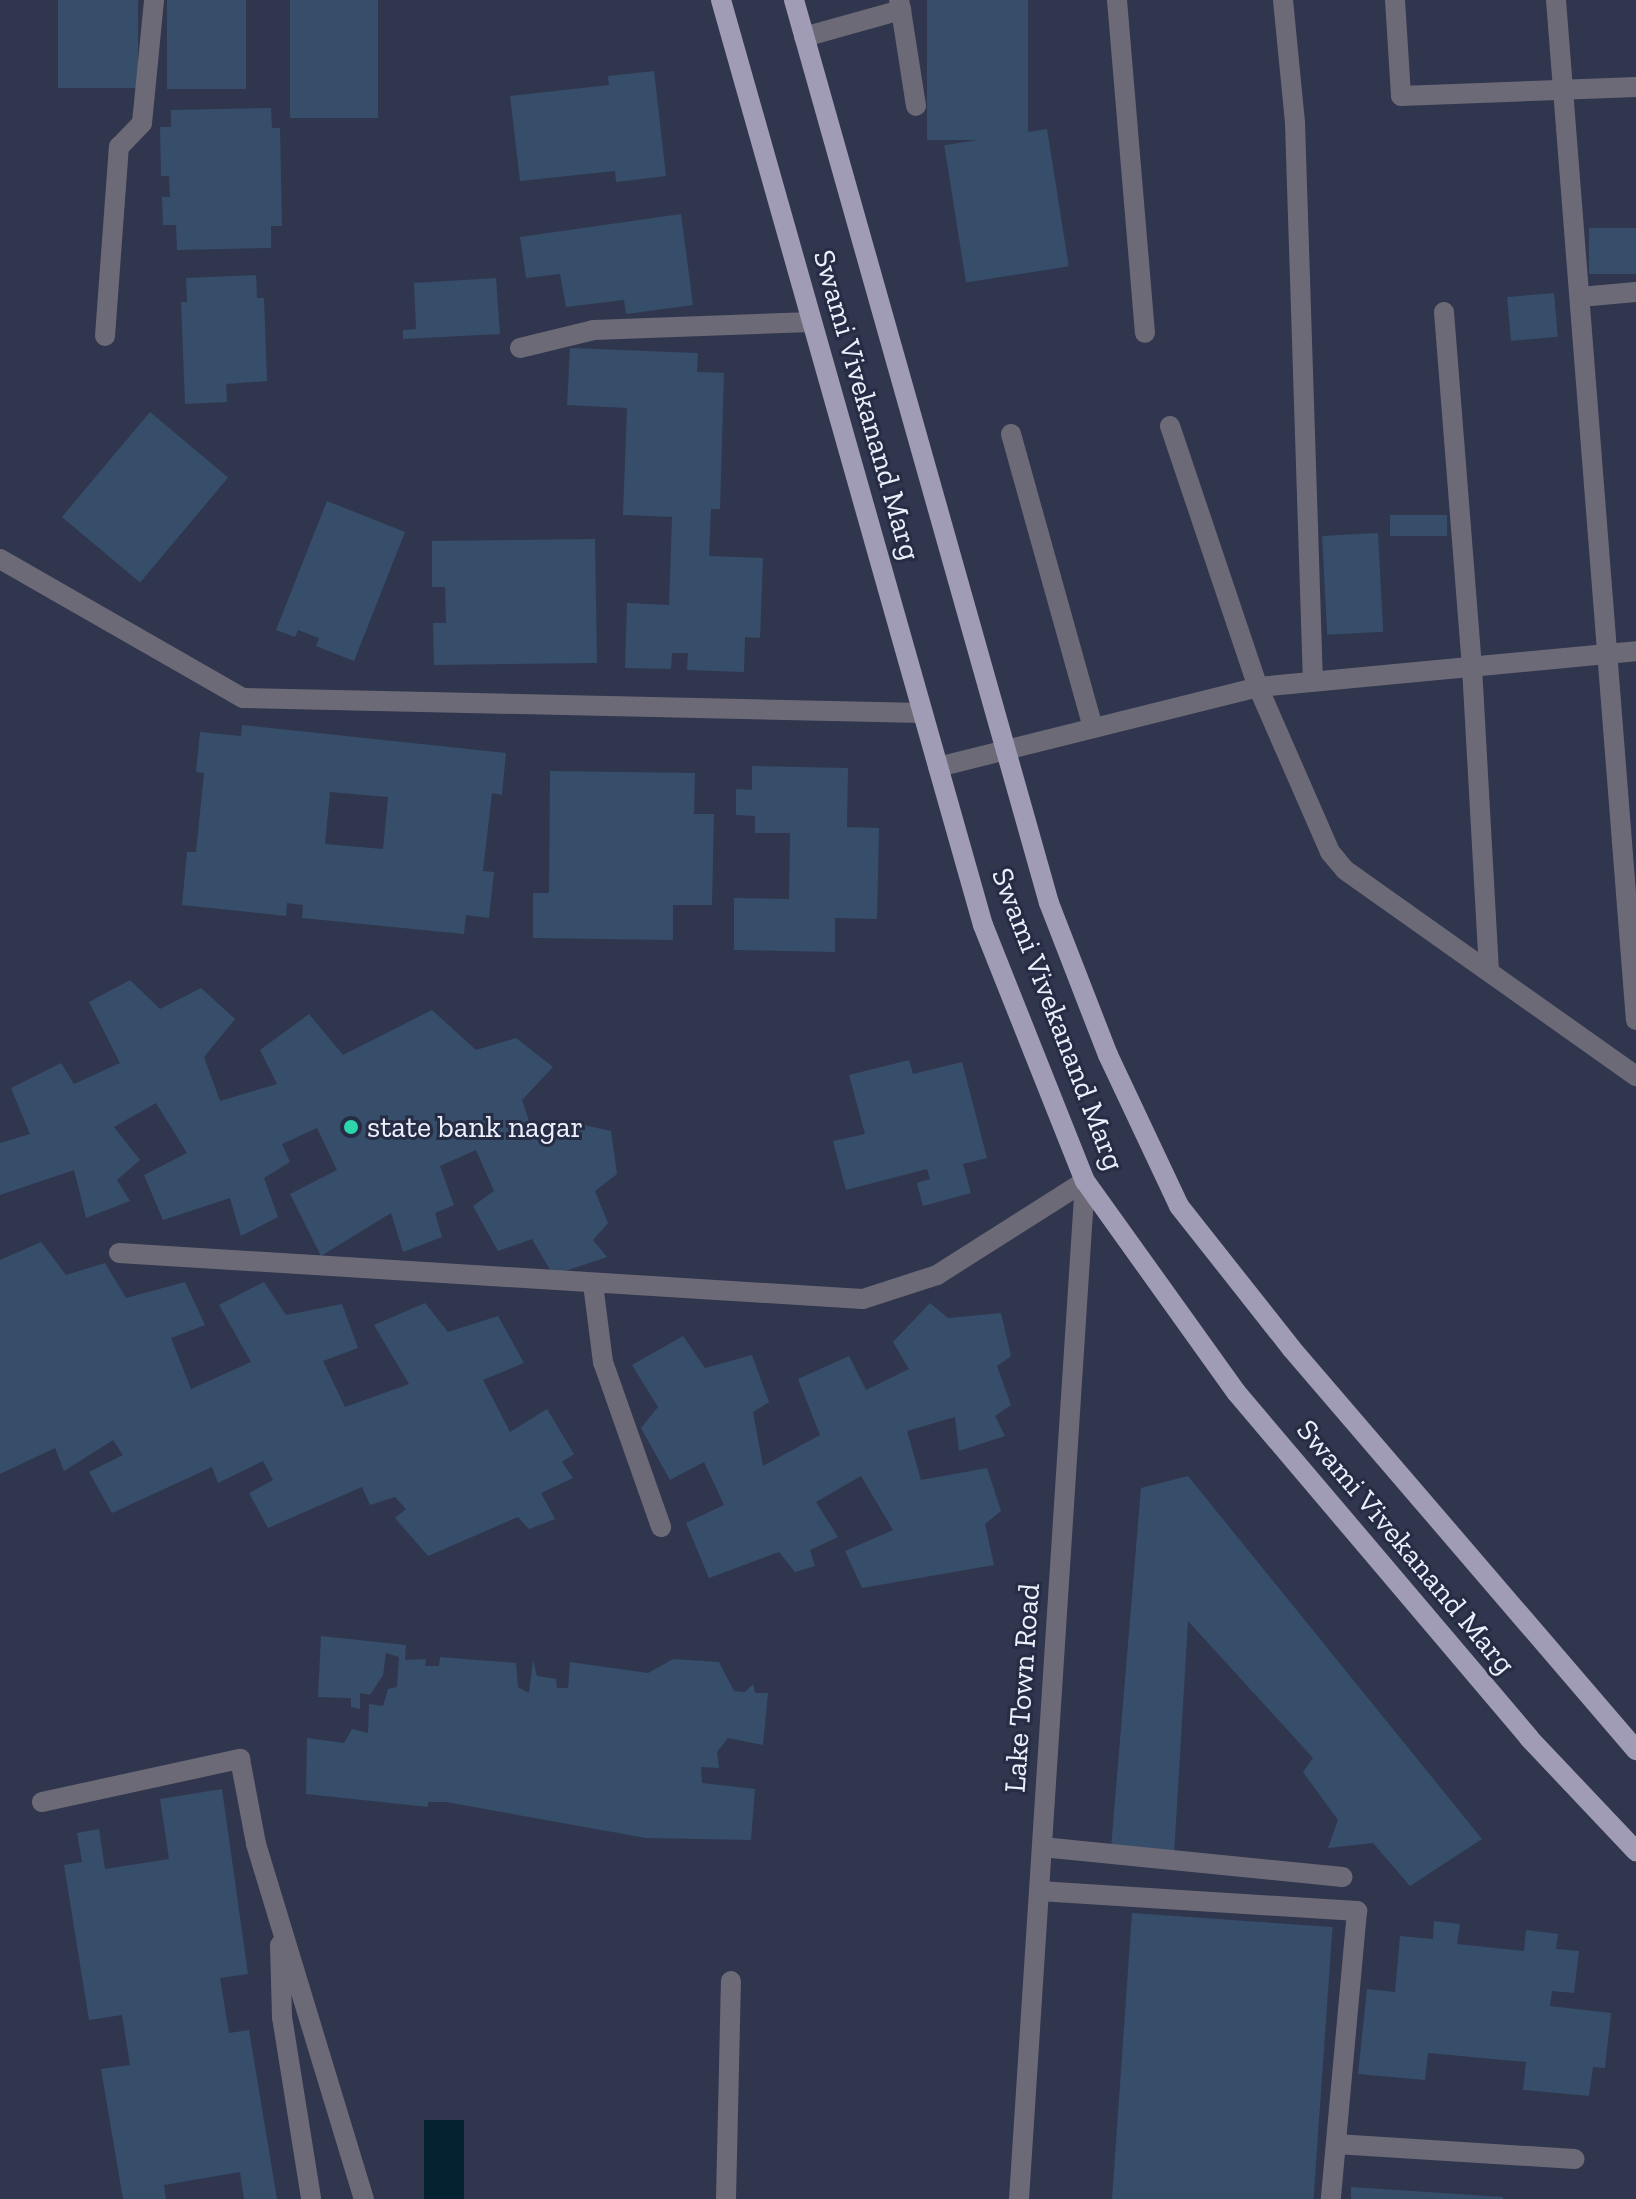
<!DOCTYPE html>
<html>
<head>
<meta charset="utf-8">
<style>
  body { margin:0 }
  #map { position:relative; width:1636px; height:2199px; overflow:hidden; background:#30364e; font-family:"Zilla Slab",serif }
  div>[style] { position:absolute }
  .water>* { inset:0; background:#042230; transform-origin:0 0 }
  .building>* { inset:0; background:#364e69; transform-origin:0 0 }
  .minor>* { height:20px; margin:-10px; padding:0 10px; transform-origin:10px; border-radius:10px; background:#6d6a77 }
  .major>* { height:20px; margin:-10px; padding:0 10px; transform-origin:10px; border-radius:10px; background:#a19cb6 }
  .dots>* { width:22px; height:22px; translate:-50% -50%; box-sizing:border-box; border:4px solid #262c44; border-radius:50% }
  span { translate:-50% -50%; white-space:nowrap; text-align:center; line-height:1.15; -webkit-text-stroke:6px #262c44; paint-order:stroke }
  .street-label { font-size:30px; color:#ecf0fd }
  .poi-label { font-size:30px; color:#ecf0fd }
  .left { translate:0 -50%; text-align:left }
</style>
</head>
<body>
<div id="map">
  <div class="water">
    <i style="left:424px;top:2120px;width:40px;height:79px"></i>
  </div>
  <div class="building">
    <i style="left:58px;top:0;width:80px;height:88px"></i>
    <i style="left:167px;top:0;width:79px;height:89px"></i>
    <i style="left:290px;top:0;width:88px;height:118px"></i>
    <i style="left:927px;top:0;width:101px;height:140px"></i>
    <i style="clip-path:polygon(654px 71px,666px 176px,616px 182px,615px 171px,520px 181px,510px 96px,609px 85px,608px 76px)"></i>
    <i style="clip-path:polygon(271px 108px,272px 128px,280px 128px,282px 226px,271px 226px,271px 248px,177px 250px,176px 225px,163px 225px,162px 197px,170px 197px,169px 176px,161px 176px,160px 127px,171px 127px,171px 110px)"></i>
    <i style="left:1047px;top:129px;width:139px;height:104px;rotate:81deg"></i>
    <i style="clip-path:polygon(681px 214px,693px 305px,626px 314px,624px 300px,566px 307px,560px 274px,526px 278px,520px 237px)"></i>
    <i style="left:1636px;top:228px;width:46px;height:47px;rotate:90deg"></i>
    <i style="clip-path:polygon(256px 275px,257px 298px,264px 298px,267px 381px,226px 384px,227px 402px,185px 404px,181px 302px,187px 302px,186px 278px)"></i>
    <i style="clip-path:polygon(496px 278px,500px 334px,403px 339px,403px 330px,416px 329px,414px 283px)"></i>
    <i style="left:1554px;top:293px;width:44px;height:47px;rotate:85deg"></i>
    <i style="clip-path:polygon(570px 348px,698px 353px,697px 372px,724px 373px,720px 509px,711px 509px,709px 556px,763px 558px,760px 638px,745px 637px,744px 672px,687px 670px,688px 653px,672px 653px,671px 669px,625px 668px,627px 603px,669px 605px,672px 517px,623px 515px,627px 408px,567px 405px)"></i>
    <i style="left:150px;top:412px;width:102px;height:137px;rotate:40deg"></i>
    <i style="clip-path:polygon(327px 501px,405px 532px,354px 661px,316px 646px,319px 638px,298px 630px,295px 637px,276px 630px)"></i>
    <i style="left:1447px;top:515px;width:21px;height:57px;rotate:90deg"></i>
    <i style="left:1378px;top:533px;width:99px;height:56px;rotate:87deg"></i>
    <i style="clip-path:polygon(595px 539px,597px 663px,434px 665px,433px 623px,446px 623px,445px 587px,432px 587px,432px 541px)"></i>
    <i style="clip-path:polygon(evenodd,242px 725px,506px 753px,502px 795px,492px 793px,483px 871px,494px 872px,489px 918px,466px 915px,464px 934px,302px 918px,303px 905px,287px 903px,286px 916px,182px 905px,187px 852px,196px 852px,204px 773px,196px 772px,200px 732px,241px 736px,242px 725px,330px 792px,388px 797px,383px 849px,325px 844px,330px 792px)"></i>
    <i style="clip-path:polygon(752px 766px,848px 768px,847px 827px,879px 828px,877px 919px,835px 918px,835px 952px,734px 950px,734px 898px,789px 899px,790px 833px,755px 833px,755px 816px,736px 815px,736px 789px,752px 790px)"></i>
    <i style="clip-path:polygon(550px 771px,695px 773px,694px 814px,714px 814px,712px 905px,673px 905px,673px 940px,533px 938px,533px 893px,549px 893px)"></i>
    <i style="clip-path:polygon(130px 980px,160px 1009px,201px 988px,235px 1019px,204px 1057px,220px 1101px,277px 1084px,260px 1050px,309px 1014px,343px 1055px,432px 1010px,476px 1050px,516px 1038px,553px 1067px,522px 1100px,535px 1139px,570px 1122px,611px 1131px,617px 1174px,595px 1191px,608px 1223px,593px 1240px,607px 1257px,553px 1275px,532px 1239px,498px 1251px,473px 1206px,494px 1191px,476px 1150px,440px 1166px,454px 1205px,435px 1213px,442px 1237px,403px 1252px,391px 1213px,321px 1256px,290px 1194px,337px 1170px,317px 1128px,282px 1144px,290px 1162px,264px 1178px,278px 1217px,241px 1236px,230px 1198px,163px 1220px,144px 1175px,187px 1153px,156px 1103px,114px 1127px,140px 1160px,117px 1180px,130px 1201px,86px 1218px,74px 1170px,0 1195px,0 1143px,30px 1134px,11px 1088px,61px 1063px,74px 1084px,120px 1063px,89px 1002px)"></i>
    <i style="clip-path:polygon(909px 1060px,913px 1074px,962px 1062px,987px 1158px,963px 1164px,971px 1193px,923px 1206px,917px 1183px,930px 1179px,927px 1169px,846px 1190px,833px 1141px,865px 1134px,849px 1075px)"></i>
    <i style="clip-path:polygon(41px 1242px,66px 1275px,105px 1263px,126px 1298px,185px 1282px,205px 1325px,171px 1338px,191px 1389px,251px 1362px,219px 1305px,264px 1282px,286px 1315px,342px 1304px,358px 1348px,323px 1361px,345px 1407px,409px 1384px,374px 1325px,425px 1303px,448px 1332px,498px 1316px,524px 1363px,483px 1380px,510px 1432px,547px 1409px,574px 1454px,562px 1462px,573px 1478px,541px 1493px,555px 1519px,529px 1529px,518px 1517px,428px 1556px,395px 1518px,406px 1509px,395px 1497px,370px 1505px,362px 1487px,268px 1528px,249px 1493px,273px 1480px,263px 1461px,218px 1483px,212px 1467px,112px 1513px,89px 1472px,123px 1455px,113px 1440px,64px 1471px,55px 1448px,0 1474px,0 1260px)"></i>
    <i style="clip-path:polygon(930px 1303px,948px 1318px,1001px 1313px,1011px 1356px,997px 1366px,1011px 1405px,995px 1416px,1005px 1436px,959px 1451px,955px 1417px,907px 1431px,921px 1480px,987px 1468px,1001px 1511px,985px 1524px,994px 1565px,862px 1588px,845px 1551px,893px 1530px,861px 1476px,816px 1502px,838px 1537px,810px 1550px,815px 1566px,795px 1572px,779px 1552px,709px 1578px,686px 1523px,724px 1505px,704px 1462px,670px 1480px,641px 1428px,658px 1407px,632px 1365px,683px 1336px,705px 1368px,752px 1355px,769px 1402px,753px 1412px,763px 1466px,820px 1435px,798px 1379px,849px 1356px,866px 1390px,909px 1369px,893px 1342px)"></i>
    <i style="clip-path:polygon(1188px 1476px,1482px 1839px,1410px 1886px,1373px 1843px,1328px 1848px,1338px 1820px,1303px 1772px,1313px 1758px,1188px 1621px,1174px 1856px,1111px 1848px,1141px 1488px)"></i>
    <i style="clip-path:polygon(321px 1636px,406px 1645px,405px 1660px,426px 1659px,425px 1666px,439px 1666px,440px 1657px,516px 1663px,518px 1687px,529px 1693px,533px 1660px,537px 1676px,556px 1679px,557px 1688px,568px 1688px,570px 1662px,648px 1673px,673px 1659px,719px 1662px,734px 1691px,745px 1692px,753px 1684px,755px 1693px,768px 1693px,763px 1745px,728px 1738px,717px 1752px,719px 1768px,701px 1767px,702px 1783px,755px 1789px,751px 1840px,646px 1838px,446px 1802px,428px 1802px,428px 1807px,306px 1794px,307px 1738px,344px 1743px,352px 1729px,368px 1733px,369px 1704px,383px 1706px,388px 1689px,397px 1687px,399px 1657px,386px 1653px,383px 1675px,370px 1695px,360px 1693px,360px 1709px,351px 1707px,351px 1698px,318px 1697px)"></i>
    <i style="clip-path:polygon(222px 1789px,248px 1974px,220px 1978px,229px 2033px,249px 2030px,277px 2199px,244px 2199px,240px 2172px,164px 2185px,166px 2199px,123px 2199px,101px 2069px,130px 2065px,122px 2015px,89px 2020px,64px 1865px,82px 1862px,77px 1833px,99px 1829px,105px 1869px,169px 1859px,160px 1799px)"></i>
    <i style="left:1132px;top:1913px;width:201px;height:287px;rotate:4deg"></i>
    <i style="clip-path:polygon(1434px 1921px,1460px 1924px,1457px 1944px,1524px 1951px,1526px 1930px,1558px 1934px,1556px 1949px,1579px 1951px,1574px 1993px,1552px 1991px,1550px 2006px,1611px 2013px,1605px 2068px,1593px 2067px,1589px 2096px,1523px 2090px,1526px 2062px,1428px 2053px,1425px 2080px,1358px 2074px,1367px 1989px,1395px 1992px,1400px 1936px,1433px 1939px)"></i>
    <i style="clip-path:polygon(1351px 2187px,1503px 2197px,1503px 2199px,1351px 2199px)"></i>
  </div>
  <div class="minor">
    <i style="left:1117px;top:0;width:334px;rotate:85.2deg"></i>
    <i style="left:1283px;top:0;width:124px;rotate:84.4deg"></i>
    <i style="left:1295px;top:123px;width:559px;rotate:88.16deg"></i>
    <i style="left:1395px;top:0;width:96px;rotate:86.4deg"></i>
    <i style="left:1401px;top:96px;width:235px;rotate:-2.2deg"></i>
    <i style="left:1556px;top:0;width:1023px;rotate:85.52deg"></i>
    <i style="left:901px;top:10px;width:97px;rotate:81.1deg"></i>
    <i style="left:804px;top:37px;width:101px;rotate:-15.6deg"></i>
    <i style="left:901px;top:10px;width:10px;rotate:-101deg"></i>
    <i style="left:1580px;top:297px;width:56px;rotate:-5.1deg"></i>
    <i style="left:1444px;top:312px;width:356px;rotate:85.5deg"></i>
    <i style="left:1472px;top:667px;width:305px;rotate:86.8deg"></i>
    <i style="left:105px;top:336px;width:190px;rotate:-85.8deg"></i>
    <i style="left:119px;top:147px;width:33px;rotate:-46deg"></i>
    <i style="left:142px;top:123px;width:124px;rotate:-84.4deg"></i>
    <i style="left:520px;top:348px;width:76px;rotate:-13.7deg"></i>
    <i style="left:594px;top:330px;width:218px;rotate:-2.1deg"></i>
    <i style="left:1170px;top:426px;width:275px;rotate:71.4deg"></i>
    <i style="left:1258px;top:687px;width:180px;rotate:66.4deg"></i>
    <i style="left:1330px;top:852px;width:23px;rotate:50deg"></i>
    <i style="left:1345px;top:870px;width:357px;rotate:35.3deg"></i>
    <i style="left:1011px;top:434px;width:305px;rotate:74.4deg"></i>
    <i style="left:0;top:559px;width:280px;rotate:29.8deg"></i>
    <i style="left:243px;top:698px;width:680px;rotate:1.26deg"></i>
    <i style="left:938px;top:767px;width:330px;rotate:-14deg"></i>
    <i style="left:1258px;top:687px;width:380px;rotate:-5.4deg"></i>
    <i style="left:119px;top:1253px;width:745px;rotate:3.54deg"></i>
    <i style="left:863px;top:1299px;width:78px;rotate:-18deg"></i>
    <i style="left:937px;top:1275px;width:175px;rotate:-32.4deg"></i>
    <i style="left:593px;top:1284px;width:79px;rotate:82.7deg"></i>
    <i style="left:603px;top:1362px;width:175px;rotate:70.6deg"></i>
    <i style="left:42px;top:1802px;width:203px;rotate:-12.3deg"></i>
    <i style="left:240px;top:1759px;width:86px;rotate:79.3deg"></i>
    <i style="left:256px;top:1844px;width:371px;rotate:73.1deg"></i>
    <i style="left:1042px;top:1847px;width:302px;rotate:5.7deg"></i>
    <i style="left:1039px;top:1891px;width:319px;rotate:3.6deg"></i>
    <i style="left:1357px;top:1911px;width:289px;rotate:95.2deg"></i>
    <i style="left:280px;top:1945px;width:72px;rotate:88.4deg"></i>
    <i style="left:282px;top:2017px;width:184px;rotate:80.9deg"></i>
    <i style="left:1336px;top:2144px;width:239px;rotate:3.6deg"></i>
    <i style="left:726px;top:2199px;width:218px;rotate:-88.7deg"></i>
    <i style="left:1019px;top:2199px;width:1020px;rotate:-86.29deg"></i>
  </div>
  <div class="major">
    <i style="left:721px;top:0;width:961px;rotate:74.19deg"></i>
    <i style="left:983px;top:925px;width:276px;rotate:68.3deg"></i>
    <i style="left:1085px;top:1181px;width:259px;rotate:54.4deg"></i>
    <i style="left:1236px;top:1392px;width:453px;rotate:49.7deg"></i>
    <i style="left:1529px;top:1738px;width:156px;rotate:46.6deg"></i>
    <i style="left:794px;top:0;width:938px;rotate:74.23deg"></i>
    <i style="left:1049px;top:903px;width:163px;rotate:68.8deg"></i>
    <i style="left:1108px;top:1055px;width:167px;rotate:64.8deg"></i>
    <i style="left:1179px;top:1206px;width:181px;rotate:51.7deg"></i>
    <i style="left:1291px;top:1348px;width:530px;rotate:49.36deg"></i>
  </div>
  <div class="dots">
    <i style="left:351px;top:1127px;background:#2cd5ab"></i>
  </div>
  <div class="street-label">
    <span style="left:867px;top:405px;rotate:74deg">Swami Vivekanand Marg</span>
    <span style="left:1058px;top:1019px;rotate:69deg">Swami Vivekanand Marg</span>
    <span style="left:1406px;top:1547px;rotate:50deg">Swami Vivekanand Marg</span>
    <span style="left:1022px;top:1688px;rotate:-86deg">Lake Town Road</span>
  </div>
  <div class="poi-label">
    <span class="left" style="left:367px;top:1127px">state bank nagar</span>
  </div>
</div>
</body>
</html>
